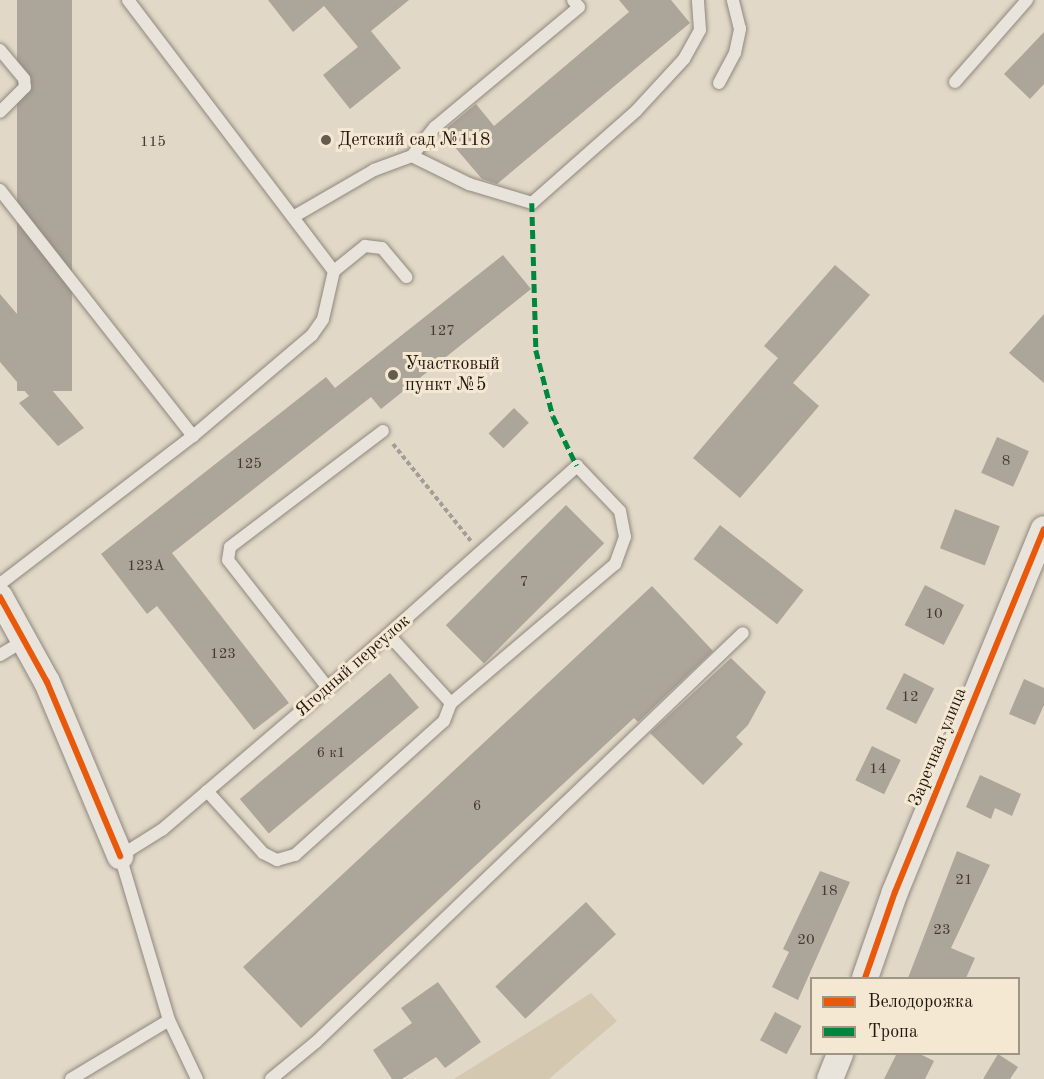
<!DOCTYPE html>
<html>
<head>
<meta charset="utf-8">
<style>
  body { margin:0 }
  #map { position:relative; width:1044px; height:1079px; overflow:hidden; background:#e2d8c7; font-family:"Old Standard TT",serif }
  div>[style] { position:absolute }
  .green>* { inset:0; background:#d5c8b0 }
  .building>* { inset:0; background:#aca599; transform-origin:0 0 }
  .path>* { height:4px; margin-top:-2px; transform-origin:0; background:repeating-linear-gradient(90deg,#a29d96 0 4.5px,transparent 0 7.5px) }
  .roads { filter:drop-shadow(0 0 2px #8f887e) drop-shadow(0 0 2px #8f887e) }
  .service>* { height:12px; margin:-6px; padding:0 6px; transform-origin:6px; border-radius:6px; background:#e8e3db }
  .minor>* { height:26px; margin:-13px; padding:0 13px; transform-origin:13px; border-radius:13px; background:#e8e3db }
  .quiet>* { height:4.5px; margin-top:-2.25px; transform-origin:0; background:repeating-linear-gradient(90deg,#00873e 0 9px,transparent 0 13.5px) }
  .cycleway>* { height:6px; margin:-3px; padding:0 3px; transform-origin:3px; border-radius:3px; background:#e8590c }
  .dots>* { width:16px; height:16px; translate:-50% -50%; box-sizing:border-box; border:3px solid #f4e8d3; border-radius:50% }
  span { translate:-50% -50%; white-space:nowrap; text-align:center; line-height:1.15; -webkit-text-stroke:6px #f4e8d3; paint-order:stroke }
  .number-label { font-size:15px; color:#443a31 }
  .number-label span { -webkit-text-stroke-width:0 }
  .poi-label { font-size:18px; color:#21170e }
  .left { translate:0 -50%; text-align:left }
  .street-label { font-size:18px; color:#21170e }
  .legend { position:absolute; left:810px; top:977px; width:210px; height:78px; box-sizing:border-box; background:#f4e8d3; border:2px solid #a09484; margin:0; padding:8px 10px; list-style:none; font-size:18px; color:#21170e }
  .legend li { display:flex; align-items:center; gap:12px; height:30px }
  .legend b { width:30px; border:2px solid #a09484 }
</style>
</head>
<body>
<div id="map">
  <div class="green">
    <i style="clip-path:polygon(591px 993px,617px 1021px,549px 1079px,454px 1079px)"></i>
  </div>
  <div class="building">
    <i style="left:17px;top:0;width:55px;height:391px"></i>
    <i style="clip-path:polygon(268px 0,409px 0,371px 31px,401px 68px,350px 109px,323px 75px,358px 47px,324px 6px,293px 32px)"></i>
    <i style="clip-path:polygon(619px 0,671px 0,690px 23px,497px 184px,482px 179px,442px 132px,476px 104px,494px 126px,629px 12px)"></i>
    <i style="clip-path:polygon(1044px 32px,1044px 84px,1030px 99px,1004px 74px)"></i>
    <i style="clip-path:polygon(503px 255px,531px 289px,381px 409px,371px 397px,172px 553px,289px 703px,254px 730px,157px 606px,147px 614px,101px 554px,326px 377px,335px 388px)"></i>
    <i style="clip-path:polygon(835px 265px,870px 295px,793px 383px,819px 406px,740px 498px,693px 458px,778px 358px,764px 346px)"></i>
    <i style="clip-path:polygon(0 294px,63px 368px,46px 383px,84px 428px,58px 446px,19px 403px,29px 396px,0 362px)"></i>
    <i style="clip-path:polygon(1044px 314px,1044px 383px,1009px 353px)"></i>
    <i style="left:514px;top:408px;width:21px;height:36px;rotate:45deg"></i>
    <i style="left:997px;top:437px;width:35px;height:39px;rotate:24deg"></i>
    <i style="left:566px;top:505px;width:54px;height:170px;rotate:45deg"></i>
    <i style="left:955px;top:509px;width:48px;height:42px;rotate:21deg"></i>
    <i style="left:720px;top:525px;width:106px;height:43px;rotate:38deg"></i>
    <i style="left:925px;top:585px;width:44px;height:45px;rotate:27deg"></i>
    <i style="clip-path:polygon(652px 586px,713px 651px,638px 722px,634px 718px,301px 1028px,243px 967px)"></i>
    <i style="clip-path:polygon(731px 658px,766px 692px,748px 725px,736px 737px,743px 744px,703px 785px,650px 733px)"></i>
    <i style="left:390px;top:673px;width:45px;height:196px;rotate:50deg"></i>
    <i style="left:904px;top:673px;width:34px;height:40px;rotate:27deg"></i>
    <i style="clip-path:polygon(1024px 679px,1044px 688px,1044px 705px,1035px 725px,1009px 714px)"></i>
    <i style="left:872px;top:746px;width:32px;height:38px;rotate:26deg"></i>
    <i style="clip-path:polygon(980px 775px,1021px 794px,1012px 816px,995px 808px,991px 819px,966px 807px)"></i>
    <i style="clip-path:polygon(957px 851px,990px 865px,951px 948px,975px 958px,966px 978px,908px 978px)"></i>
    <i style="clip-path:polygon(820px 871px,850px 882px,798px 1000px,772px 987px,789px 952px,783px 949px)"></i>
    <i style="left:586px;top:902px;width:44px;height:124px;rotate:47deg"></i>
    <i style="clip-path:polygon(438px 982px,481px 1042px,445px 1068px,436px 1057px,402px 1079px,392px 1079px,373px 1050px,412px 1023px,401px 1008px)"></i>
    <i style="left:775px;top:1012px;width:30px;height:32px;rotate:28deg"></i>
    <i style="clip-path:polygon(897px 1053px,918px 1053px,934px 1061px,925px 1079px,884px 1079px)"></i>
    <i style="clip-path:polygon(998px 1054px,1018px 1067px,1010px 1079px,983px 1079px)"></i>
  </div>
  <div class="path">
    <i style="left:393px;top:444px;width:124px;rotate:51.2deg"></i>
  </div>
  <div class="roads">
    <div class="service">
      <i style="left:128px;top:0;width:340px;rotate:52.8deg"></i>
      <i style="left:0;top:50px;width:38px;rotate:50deg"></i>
      <i style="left:24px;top:79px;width:8px;rotate:83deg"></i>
      <i style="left:25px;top:87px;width:35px;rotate:135deg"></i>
      <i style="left:955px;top:82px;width:109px;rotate:-48.7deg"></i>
      <i style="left:719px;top:83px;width:34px;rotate:-62deg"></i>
      <i style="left:735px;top:53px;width:25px;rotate:-78deg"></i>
      <i style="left:740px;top:29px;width:30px;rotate:-104deg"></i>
      <i style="left:412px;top:156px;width:64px;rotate:26.2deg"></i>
      <i style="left:469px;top:184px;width:66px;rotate:16.8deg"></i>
      <i style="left:532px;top:203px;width:139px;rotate:-41.5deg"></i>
      <i style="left:636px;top:111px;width:71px;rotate:-47.3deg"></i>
      <i style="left:684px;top:59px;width:33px;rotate:-61deg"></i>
      <i style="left:700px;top:30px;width:30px;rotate:-94deg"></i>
      <i style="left:0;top:190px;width:313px;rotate:51.9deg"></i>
      <i style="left:293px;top:217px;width:94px;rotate:-30.1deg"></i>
      <i style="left:374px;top:170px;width:40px;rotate:-20.2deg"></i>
      <i style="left:412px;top:156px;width:37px;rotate:-52deg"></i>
      <i style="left:435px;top:127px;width:187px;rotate:-39.8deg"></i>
      <i style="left:579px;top:7px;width:9px;rotate:-131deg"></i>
      <i style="left:0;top:584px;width:243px;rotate:-37.5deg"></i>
      <i style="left:193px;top:436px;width:156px;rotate:-40.3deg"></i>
      <i style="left:312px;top:335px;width:19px;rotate:-55deg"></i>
      <i style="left:323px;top:319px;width:49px;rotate:-77.1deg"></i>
      <i style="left:334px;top:271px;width:40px;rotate:-39deg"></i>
      <i style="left:365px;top:246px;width:17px;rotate:7deg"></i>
      <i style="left:382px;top:248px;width:38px;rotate:50deg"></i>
      <i style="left:0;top:655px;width:29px;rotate:-31deg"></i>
      <i style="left:328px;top:688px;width:162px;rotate:-128deg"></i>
      <i style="left:228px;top:560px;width:13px;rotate:-81deg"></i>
      <i style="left:230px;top:547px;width:192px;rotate:-37.2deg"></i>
      <i style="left:207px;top:791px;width:84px;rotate:47.9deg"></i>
      <i style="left:263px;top:853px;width:16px;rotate:27deg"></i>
      <i style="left:277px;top:860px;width:19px;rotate:-16deg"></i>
      <i style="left:295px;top:855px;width:200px;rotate:-42deg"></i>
      <i style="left:444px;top:721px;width:19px;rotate:-69deg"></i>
      <i style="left:451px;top:703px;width:92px;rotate:-132.4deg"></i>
      <i style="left:71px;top:1079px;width:114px;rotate:-31deg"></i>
      <i style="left:197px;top:1079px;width:65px;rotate:-115.4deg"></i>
      <i style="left:169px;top:1020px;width:171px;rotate:-106.6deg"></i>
      <i style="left:120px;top:856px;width:51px;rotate:-32.1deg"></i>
      <i style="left:163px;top:829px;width:217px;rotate:-40.5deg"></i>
      <i style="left:328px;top:688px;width:334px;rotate:-41.7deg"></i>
      <i style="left:577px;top:466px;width:62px;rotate:46.3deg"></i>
      <i style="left:620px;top:511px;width:26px;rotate:79deg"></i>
      <i style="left:625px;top:537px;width:29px;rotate:110deg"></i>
      <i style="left:615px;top:564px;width:215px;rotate:139.7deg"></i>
      <i style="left:271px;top:1079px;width:58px;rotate:-39.4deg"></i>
      <i style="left:316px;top:1042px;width:591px;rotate:-43.77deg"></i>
    </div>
    <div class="minor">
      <i style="left:0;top:597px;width:97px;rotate:61.1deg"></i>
      <i style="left:47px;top:682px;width:189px;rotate:67.2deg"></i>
      <i style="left:865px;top:978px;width:91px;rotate:-70.8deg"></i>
      <i style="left:895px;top:892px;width:392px;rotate:-67.7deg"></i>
      <i style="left:830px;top:1079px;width:27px;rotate:-68deg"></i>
    </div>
  </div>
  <div class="quiet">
    <i style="left:532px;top:203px;width:147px;rotate:88.4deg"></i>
    <i style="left:536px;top:350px;width:68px;rotate:75.6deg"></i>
    <i style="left:553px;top:416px;width:55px;rotate:64.4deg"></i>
  </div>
  <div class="cycleway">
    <i style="left:0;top:597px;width:97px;rotate:61.1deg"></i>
    <i style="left:47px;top:682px;width:189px;rotate:67.2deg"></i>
    <i style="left:865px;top:978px;width:91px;rotate:-70.8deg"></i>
    <i style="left:895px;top:892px;width:392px;rotate:-67.7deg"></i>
  </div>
  <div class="dots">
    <i style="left:326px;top:140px;background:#655b4f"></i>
    <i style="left:393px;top:375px;background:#655b4f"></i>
  </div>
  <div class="number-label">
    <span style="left:153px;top:143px">115</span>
    <span style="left:442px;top:332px">127</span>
    <span style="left:1006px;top:462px">8</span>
    <span style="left:249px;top:465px">125</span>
    <span style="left:146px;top:567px">123А</span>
    <span style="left:524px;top:583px">7</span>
    <span style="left:934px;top:615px">10</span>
    <span style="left:223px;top:655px">123</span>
    <span style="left:910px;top:698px">12</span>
    <span style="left:331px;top:754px">6 к1</span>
    <span style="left:878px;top:770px">14</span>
    <span style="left:477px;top:807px">6</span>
    <span style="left:964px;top:881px">21</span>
    <span style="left:829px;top:892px">18</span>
    <span style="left:942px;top:931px">23</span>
    <span style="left:806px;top:941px">20</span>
  </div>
  <div class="poi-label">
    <span class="left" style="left:338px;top:140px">Детский сад №118</span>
    <span class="left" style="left:405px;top:375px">Участковый<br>пункт №5</span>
  </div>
  <div class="street-label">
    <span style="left:353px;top:666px;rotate:-41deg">Ягодный переулок</span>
    <span style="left:938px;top:747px;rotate:-68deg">Заречная улица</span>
  </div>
  <ul class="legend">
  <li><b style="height:8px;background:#e8590c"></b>Велодорожка</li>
  <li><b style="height:8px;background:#00873e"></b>Тропа</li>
  </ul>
</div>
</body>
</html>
